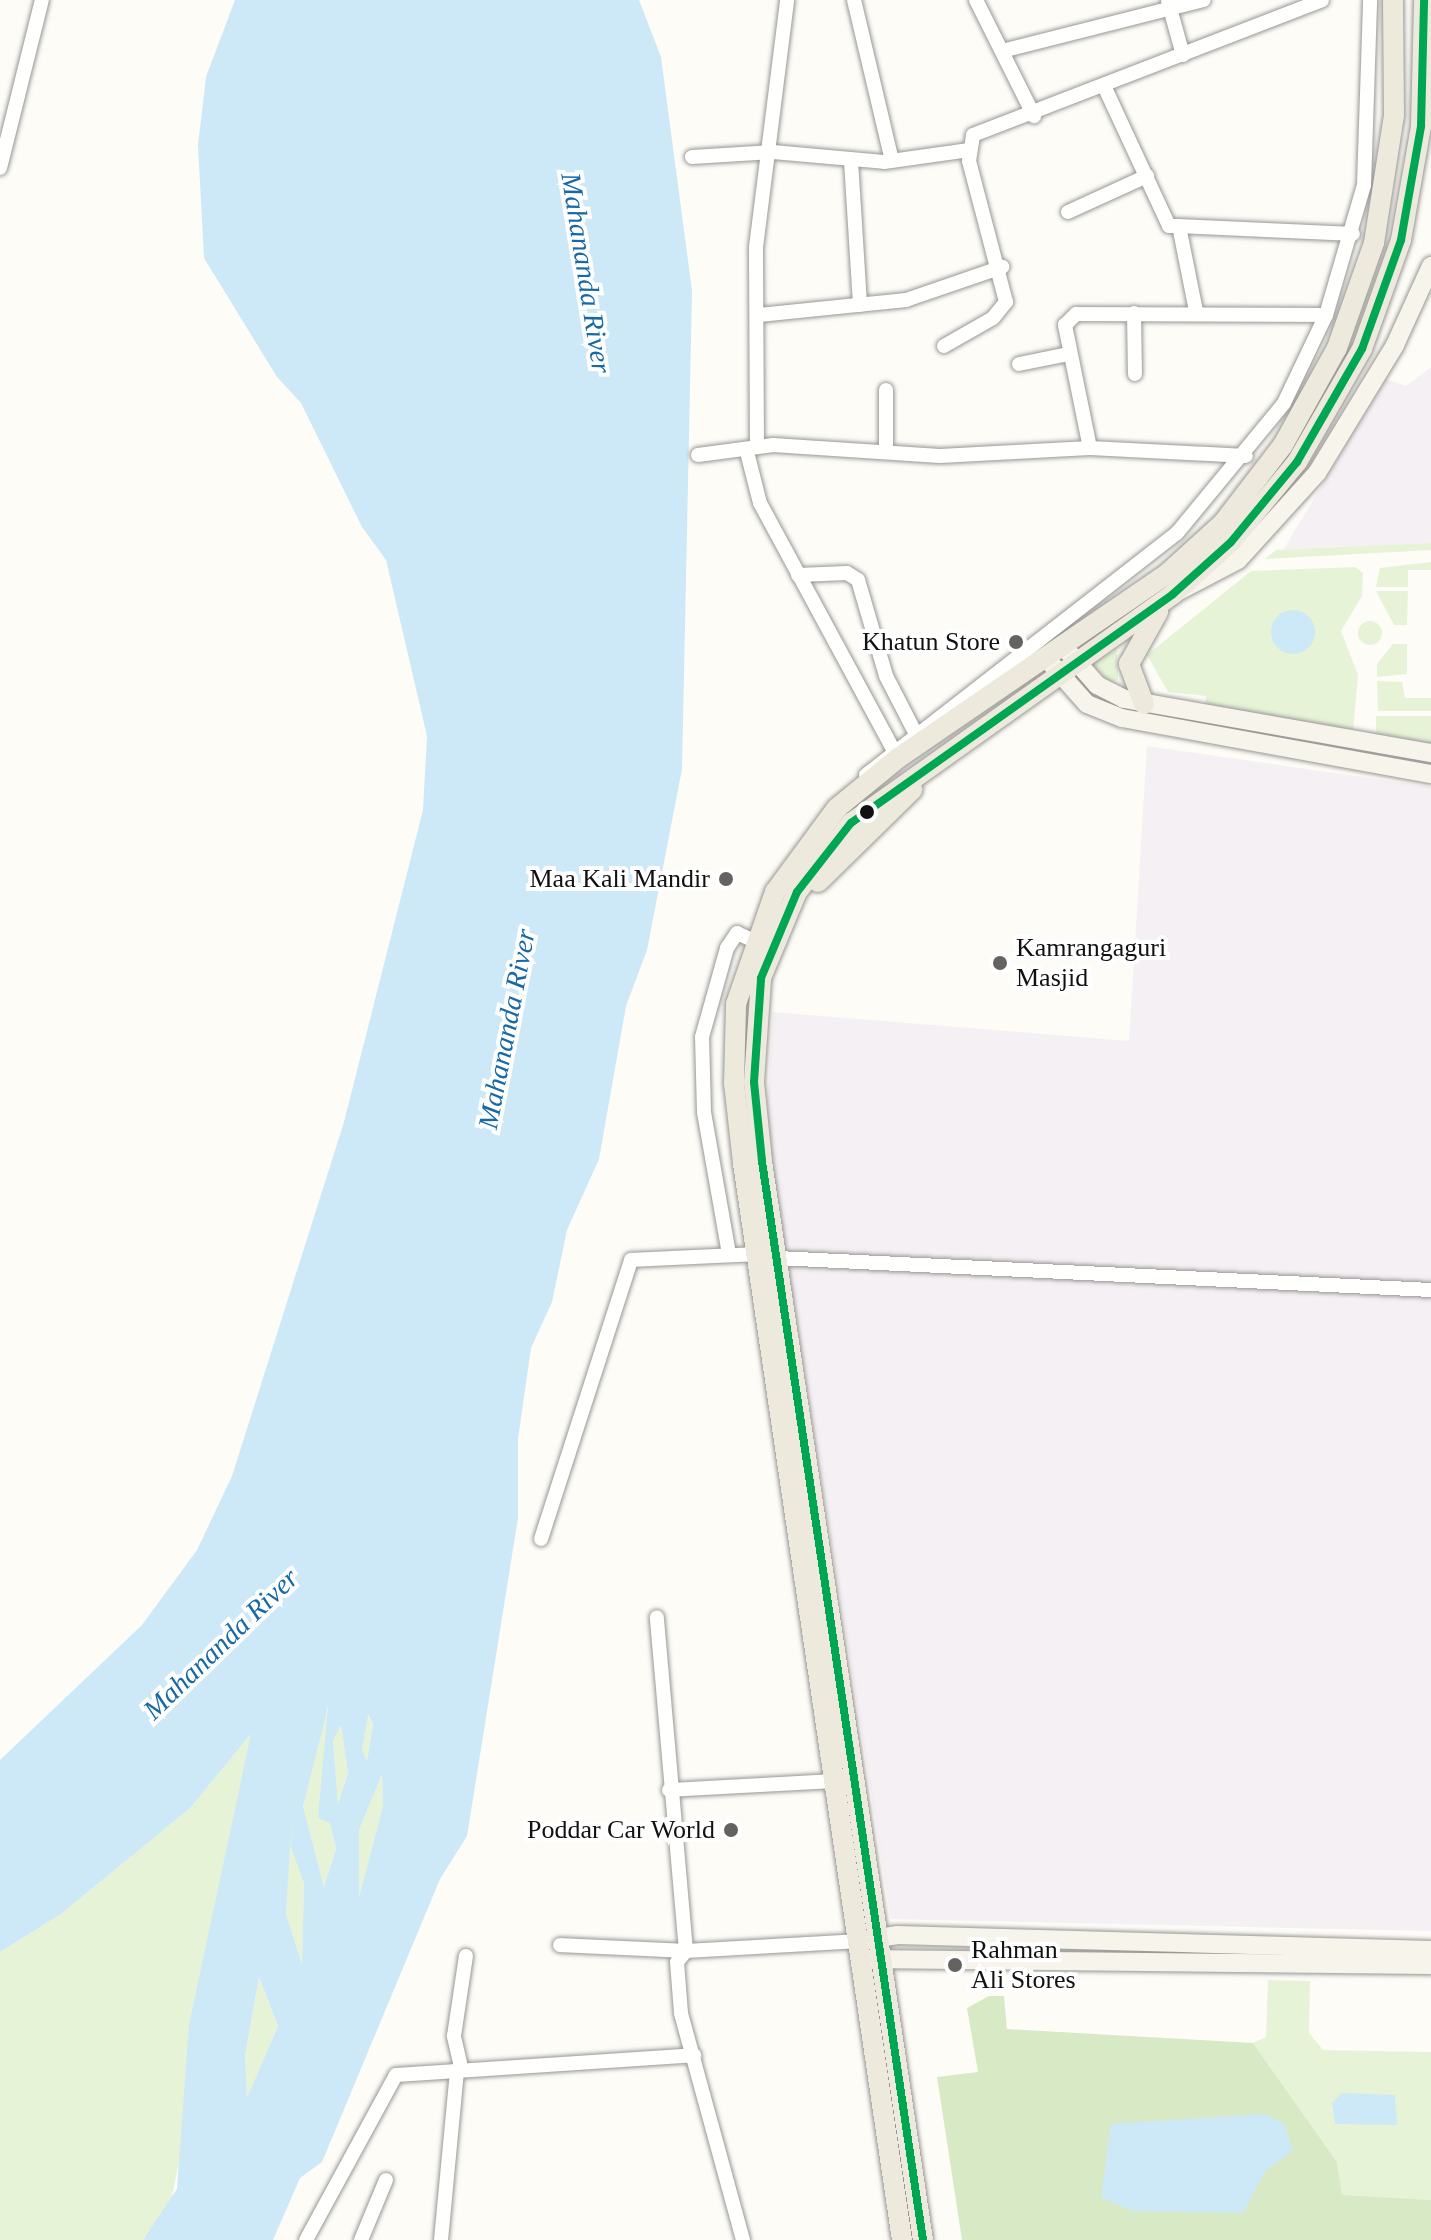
<!DOCTYPE html>
<html>
<head>
<meta charset="utf-8">
<style>
  body { margin:0 }
  #map { position:relative; width:1431px; height:2240px; overflow:hidden; background:#fdfcf7; font-family:"Times New Roman",serif }
  div>[style] { position:absolute }
  .industrial>* { inset:0; background:#f5f0f3 }
  .green>* { inset:0; background:#e7f3d7 }
  .round { border-radius:50% }
  .forest>* { inset:0; background:#d8eac5 }
  .water>* { inset:0; background:#cde8f7 }
  .roads { filter:drop-shadow(0 0 2px #979795) drop-shadow(0 0 2px #979795) }
  .street>* { height:14px; margin:-7px; padding:0 7px; transform-origin:7px; border-radius:7px; background:#fffffe }
  .secondary>* { height:18px; margin:-9px; padding:0 9px; transform-origin:9px; border-radius:9px; background:#f6f4eb }
  .primary>* { height:20px; margin:-10px; padding:0 10px; transform-origin:10px; border-radius:10px; background:#ede9dc }
  .bus-1>* { height:8px; margin:-4px; padding:0 4px; transform-origin:4px; border-radius:4px; background:#00a651 }
  .dots>* { width:22px; height:22px; translate:-50% -50%; box-sizing:border-box; border:4px solid #fff; border-radius:50% }
  span { translate:-50% -50%; white-space:nowrap; text-align:center; line-height:1.15; -webkit-text-stroke:8px #fff; paint-order:stroke }
  .poi-label { font-size:26px; color:#111 }
  .right { translate:-100% -50%; text-align:right }
  .left { translate:0 -50%; text-align:left }
  .water-label { font-size:28px; color:#1768a6; font-style:italic }
</style>
</head>
<body>
<div id="map">
  <div class="industrial">
    <i style="clip-path:polygon(1431px 367px,1431px 543px,1283px 550px,1386px 379px,1406px 386px)"></i>
    <i style="clip-path:polygon(1147px 746px,1431px 787px,1431px 1931px,891px 1919px,766px 1128px,773px 1012px,1129px 1041px)"></i>
  </div>
  <div class="green">
    <i style="clip-path:polygon(1431px 543px,1431px 550px,1265px 559px,1276px 550px)"></i>
    <i style="clip-path:polygon(1431px 562px,1431px 570px,1408px 570px,1408px 587px,1376px 587px,1380px 568px)"></i>
    <i style="clip-path:polygon(1355px 567px,1363px 573px,1362px 596px,1341px 631px,1358px 675px,1353px 732px,1205px 707px,1206px 696px,1168px 692px,1147px 655px,1251px 571px)"></i>
    <i style="clip-path:polygon(1376px 591px,1408px 591px,1407px 625px,1394px 625px)"></i>
    <i class="round" style="left:1358px;top:621px;width:24px;height:24px"></i>
    <i style="clip-path:polygon(1393px 644px,1407px 644px,1407px 674px,1377px 677px,1377px 664px)"></i>
    <i style="clip-path:polygon(1117px 649px,1118px 680px,1109px 683px,1092px 664px)"></i>
    <i style="clip-path:polygon(1377px 681px,1402px 682px,1405px 698px,1431px 698px,1431px 711px,1378px 711px)"></i>
    <i style="clip-path:polygon(1376px 716px,1431px 716px,1431px 745px,1376px 738px)"></i>
    <i style="clip-path:polygon(330px 1708px,318px 1818px,330px 1822px,336px 1849px,324px 1887px,303px 1806px,317px 1728px)"></i>
    <i style="clip-path:polygon(367px 1715px,373px 1724px,367px 1761px,362px 1750px)"></i>
    <i style="clip-path:polygon(341px 1724px,348px 1773px,338px 1804px,333px 1739px)"></i>
    <i style="clip-path:polygon(252px 1733px,189px 2024px,184px 2136px,171px 2202px,143px 2240px,0 2240px,0 1952px,61px 1914px,190px 1808px)"></i>
    <i style="clip-path:polygon(382px 1774px,383px 1806px,359px 1897px,359px 1830px)"></i>
    <i style="clip-path:polygon(291px 1820px,304px 1883px,302px 1967px,286px 1914px)"></i>
    <i style="clip-path:polygon(259px 1977px,278px 2026px,247px 2099px,245px 2056px)"></i>
    <i style="clip-path:polygon(1268px 1980px,1310px 1981px,1309px 2033px,1323px 2050px,1431px 2052px,1431px 2200px,1342px 2196px,1337px 2162px,1253px 2043px,1266px 2037px)"></i>
  </div>
  <div class="forest">
    <i style="clip-path:polygon(989px 1996px,1004px 1996px,1007px 2029px,1253px 2043px,1337px 2162px,1342px 2195px,1431px 2200px,1431px 2240px,962px 2240px,937px 2077px,978px 2072px,967px 2008px)"></i>
  </div>
  <div class="water">
    <i style="clip-path:polygon(evenodd,235px 0,639px 0,661px 57px,692px 291px,682px 769px,647px 950px,626px 1006px,599px 1159px,567px 1230px,552px 1302px,531px 1348px,518px 1439px,518px 1518px,467px 1836px,440px 1879px,322px 2162px,300px 2178px,273px 2240px,143px 2240px,177px 2189px,189px 2024px,251px 1734px,190px 1808px,61px 1914px,0 1952px,0 1760px,142px 1625px,197px 1550px,232px 1476px,344px 1122px,423px 810px,427px 736px,386px 560px,362px 527px,301px 403px,277px 377px,204px 258px,198px 145px,206px 77px,235px 0,328px 1707px,318px 1818px,330px 1823px,336px 1849px,324px 1887px,303px 1806px,328px 1707px,235px 0,368px 1715px,373px 1724px,367px 1761px,362px 1750px,368px 1715px,235px 0,341px 1725px,348px 1773px,338px 1804px,333px 1740px,341px 1725px,235px 0,382px 1774px,383px 1806px,359px 1897px,359px 1830px,382px 1774px,235px 0,292px 1819px,291px 1847px,304px 1883px,302px 1965px,286px 1914px,292px 1819px,235px 0,259px 1977px,278px 2026px,247px 2098px,245px 2056px,259px 1977px)"></i>
    <i class="round" style="left:1271px;top:610px;width:44px;height:44px"></i>
    <i style="clip-path:polygon(1342px 2093px,1395px 2095px,1397px 2125px,1335px 2124px,1332px 2103px)"></i>
    <i style="clip-path:polygon(1264px 2114px,1284px 2124px,1293px 2151px,1265px 2171px,1243px 2213px,1134px 2211px,1101px 2198px,1111px 2124px)"></i>
  </div>
  <div class="roads">
    <div class="street">
      <i style="left:854px;top:0;width:165px;rotate:76.7deg"></i>
      <i style="left:976px;top:0;width:130px;rotate:63.4deg"></i>
      <i style="left:1168px;top:1px;width:56px;rotate:74.5deg"></i>
      <i style="left:1002px;top:51px;width:208px;rotate:-14.2deg"></i>
      <i style="left:1105px;top:88px;width:152px;rotate:65.1deg"></i>
      <i style="left:1169px;top:226px;width:10px"></i>
      <i style="left:1179px;top:226px;width:87px;rotate:78.7deg"></i>
      <i style="left:692px;top:157px;width:81px;rotate:-3.5deg"></i>
      <i style="left:773px;top:152px;width:111px;rotate:5.1deg"></i>
      <i style="left:884px;top:162px;width:86px;rotate:-8deg"></i>
      <i style="left:851px;top:161px;width:144px;rotate:86.4deg"></i>
      <i style="left:0;top:168px;width:173px;rotate:-76deg"></i>
      <i style="left:1068px;top:212px;width:87px;rotate:-24.5deg"></i>
      <i style="left:1179px;top:226px;width:174px;rotate:2.6deg"></i>
      <i style="left:1134px;top:313px;width:61px;rotate:89.1deg"></i>
      <i style="left:759px;top:315px;width:148px;rotate:-5.8deg"></i>
      <i style="left:906px;top:300px;width:102px;rotate:-19deg"></i>
      <i style="left:944px;top:346px;width:56px;rotate:-29.7deg"></i>
      <i style="left:993px;top:318px;width:21px;rotate:-51deg"></i>
      <i style="left:1006px;top:302px;width:146px;rotate:-104.7deg"></i>
      <i style="left:969px;top:161px;width:26px;rotate:-81deg"></i>
      <i style="left:973px;top:135px;width:374px;rotate:-21.1deg"></i>
      <i style="left:1019px;top:364px;width:50px;rotate:-11.5deg"></i>
      <i style="left:886px;top:390px;width:61px;rotate:90deg"></i>
      <i style="left:757px;top:446px;width:199px;rotate:-90.3deg"></i>
      <i style="left:756px;top:247px;width:249px;rotate:-82.8deg"></i>
      <i style="left:1090px;top:448px;width:126px;rotate:-101.5deg"></i>
      <i style="left:1065px;top:325px;width:16px;rotate:-45deg"></i>
      <i style="left:1076px;top:314px;width:250px;rotate:0.2deg"></i>
      <i style="left:747px;top:452px;width:53px;rotate:75.7deg"></i>
      <i style="left:760px;top:503px;width:288px;rotate:61.6deg"></i>
      <i style="left:698px;top:455px;width:76px;rotate:-7.6deg"></i>
      <i style="left:773px;top:445px;width:167px;rotate:3.8deg"></i>
      <i style="left:940px;top:456px;width:150px;rotate:-3.1deg"></i>
      <i style="left:1090px;top:448px;width:156px;rotate:2.9deg"></i>
      <i style="left:798px;top:575px;width:49px;rotate:-2.3deg"></i>
      <i style="left:847px;top:573px;width:13px;rotate:32deg"></i>
      <i style="left:858px;top:580px;width:100px;rotate:73.7deg"></i>
      <i style="left:886px;top:676px;width:70px;rotate:62.7deg"></i>
      <i style="left:866px;top:775px;width:394px;rotate:-37.9deg"></i>
      <i style="left:1177px;top:533px;width:168px;rotate:-50.5deg"></i>
      <i style="left:1284px;top:403px;width:98px;rotate:-64.5deg"></i>
      <i style="left:1326px;top:315px;width:135px;rotate:-73.7deg"></i>
      <i style="left:1364px;top:185px;width:185px;rotate:-88.1deg"></i>
      <i style="left:729px;top:1254px;width:144px;rotate:-100deg"></i>
      <i style="left:704px;top:1112px;width:75px;rotate:-91.5deg"></i>
      <i style="left:702px;top:1037px;width:92px;rotate:-74.3deg"></i>
      <i style="left:727px;top:948px;width:18px;rotate:-56deg"></i>
      <i style="left:737px;top:933px;width:19px;rotate:25deg"></i>
      <i style="left:777px;top:1258px;width:655px;rotate:2.8deg"></i>
      <i style="left:541px;top:1539px;width:293px;rotate:-72.1deg"></i>
      <i style="left:631px;top:1260px;width:126px;rotate:-2.7deg"></i>
      <i style="left:669px;top:1790px;width:168px;rotate:-3.1deg"></i>
      <i style="left:560px;top:1945px;width:126px;rotate:2.7deg"></i>
      <i style="left:686px;top:1951px;width:335px;rotate:-95deg"></i>
      <i style="left:461px;top:2067px;width:32px;rotate:-103deg"></i>
      <i style="left:454px;top:2036px;width:81px;rotate:-81.5deg"></i>
      <i style="left:306px;top:2240px;width:188px;rotate:-61.4deg"></i>
      <i style="left:396px;top:2075px;width:299px;rotate:-3.8deg"></i>
      <i style="left:361px;top:2240px;width:65px;rotate:-67.4deg"></i>
      <i style="left:441px;top:2240px;width:171px;rotate:-84.6deg"></i>
      <i style="left:743px;top:2240px;width:235px;rotate:-105.3deg"></i>
      <i style="left:681px;top:2013px;width:51px;rotate:-94.5deg"></i>
      <i style="left:677px;top:1962px;width:14px;rotate:-51deg"></i>
      <i style="left:686px;top:1951px;width:174px;rotate:-3.3deg"></i>
    </div>
    <div class="secondary">
      <i style="left:1175px;top:593px;width:71px;rotate:-27.6deg"></i>
      <i style="left:1238px;top:560px;width:118px;rotate:-47.8deg"></i>
      <i style="left:1317px;top:473px;width:150px;rotate:-58.6deg"></i>
      <i style="left:1395px;top:345px;width:87px;rotate:-65.5deg"></i>
      <i style="left:1064px;top:647px;width:50px;rotate:49deg"></i>
      <i style="left:1097px;top:685px;width:30px;rotate:27deg"></i>
      <i style="left:1124px;top:699px;width:312px;rotate:10deg"></i>
      <i style="left:1047px;top:659px;width:60px;rotate:48.4deg"></i>
      <i style="left:1087px;top:704px;width:38px;rotate:22deg"></i>
      <i style="left:1122px;top:718px;width:314px;rotate:10.3deg"></i>
      <i style="left:863px;top:1940px;width:34px;rotate:-8deg"></i>
      <i style="left:897px;top:1935px;width:534px;rotate:1.61deg"></i>
      <i style="left:866px;top:1959px;width:565px;rotate:0.61deg"></i>
    </div>
    <div class="primary">
      <i style="left:1144px;top:704px;width:43px;rotate:-110.6deg"></i>
      <i style="left:1129px;top:664px;width:60px;rotate:-60.9deg"></i>
      <i style="left:818px;top:882px;width:132px;rotate:-44.4deg"></i>
      <i style="left:902px;top:2240px;width:1089px;rotate:-98.4deg"></i>
      <i style="left:743px;top:1163px;width:81px;rotate:-96.4deg"></i>
      <i style="left:734px;top:1083px;width:79px;rotate:-88.5deg"></i>
      <i style="left:736px;top:1004px;width:119px;rotate:-70.8deg"></i>
      <i style="left:775px;top:892px;width:104px;rotate:-53.6deg"></i>
      <i style="left:837px;top:808px;width:79px;rotate:-39.3deg"></i>
      <i style="left:898px;top:758px;width:326px;rotate:-34.4deg"></i>
      <i style="left:1167px;top:574px;width:76px;rotate:-42.3deg"></i>
      <i style="left:1223px;top:523px;width:98px;rotate:-52.4deg"></i>
      <i style="left:1283px;top:445px;width:111px;rotate:-60.9deg"></i>
      <i style="left:1337px;top:348px;width:111px;rotate:-70.6deg"></i>
      <i style="left:1374px;top:243px;width:130px;rotate:-81.1deg"></i>
      <i style="left:1394px;top:115px;width:115px;rotate:-90.5deg"></i>
      <i style="left:923px;top:2240px;width:1091px;rotate:-98.49deg"></i>
      <i style="left:762px;top:1161px;width:79px;rotate:-95.8deg"></i>
      <i style="left:754px;top:1082px;width:104px;rotate:-86.1deg"></i>
      <i style="left:761px;top:978px;width:93px;rotate:-67.3deg"></i>
      <i style="left:797px;top:892px;width:88px;rotate:-52deg"></i>
      <i style="left:851px;top:823px;width:395px;rotate:-35.4deg"></i>
      <i style="left:1173px;top:594px;width:78px;rotate:-41.9deg"></i>
      <i style="left:1231px;top:542px;width:104px;rotate:-50.5deg"></i>
      <i style="left:1297px;top:462px;width:130px;rotate:-60.1deg"></i>
      <i style="left:1362px;top:349px;width:116px;rotate:-70.3deg"></i>
      <i style="left:1401px;top:240px;width:116px;rotate:-80deg"></i>
      <i style="left:1421px;top:126px;width:126px;rotate:-88.6deg"></i>
    </div>
  </div>
  <div class="bus-1">
    <i style="left:923px;top:2240px;width:1091px;rotate:-98.49deg"></i>
    <i style="left:762px;top:1161px;width:79px;rotate:-95.8deg"></i>
    <i style="left:754px;top:1082px;width:104px;rotate:-86.1deg"></i>
    <i style="left:761px;top:978px;width:93px;rotate:-67.3deg"></i>
    <i style="left:797px;top:892px;width:88px;rotate:-52deg"></i>
    <i style="left:851px;top:823px;width:395px;rotate:-35.4deg"></i>
    <i style="left:1173px;top:594px;width:78px;rotate:-41.9deg"></i>
    <i style="left:1231px;top:542px;width:104px;rotate:-50.5deg"></i>
    <i style="left:1297px;top:462px;width:130px;rotate:-60.1deg"></i>
    <i style="left:1362px;top:349px;width:116px;rotate:-70.3deg"></i>
    <i style="left:1401px;top:240px;width:116px;rotate:-80deg"></i>
    <i style="left:1421px;top:126px;width:126px;rotate:-88.6deg"></i>
  </div>
  <div class="dots">
    <i style="left:1016px;top:642px;background:#646362"></i>
    <i style="left:867px;top:812px;background:#111"></i>
    <i style="left:726px;top:879px;background:#646362"></i>
    <i style="left:1000px;top:963px;background:#646362"></i>
    <i style="left:731px;top:1830px;background:#646362"></i>
    <i style="left:955px;top:1965px;background:#646362"></i>
  </div>
  <div class="poi-label">
    <span class="right" style="left:1000px;top:642px">Khatun Store</span>
    <span class="right" style="left:710px;top:879px">Maa Kali Mandir</span>
    <span class="left" style="left:1016px;top:963px">Kamrangaguri<br>Masjid</span>
    <span class="right" style="left:715px;top:1830px">Poddar Car World</span>
    <span class="left" style="left:971px;top:1965px">Rahman<br>Ali Stores</span>
  </div>
  <div class="water-label">
    <span style="left:586px;top:273px;rotate:81deg">Mahananda River</span>
    <span style="left:507px;top:1029px;rotate:-79deg">Mahananda River</span>
    <span style="left:221px;top:1644px;rotate:-44deg">Mahananda River</span>
  </div>
</div>
</body>
</html>
